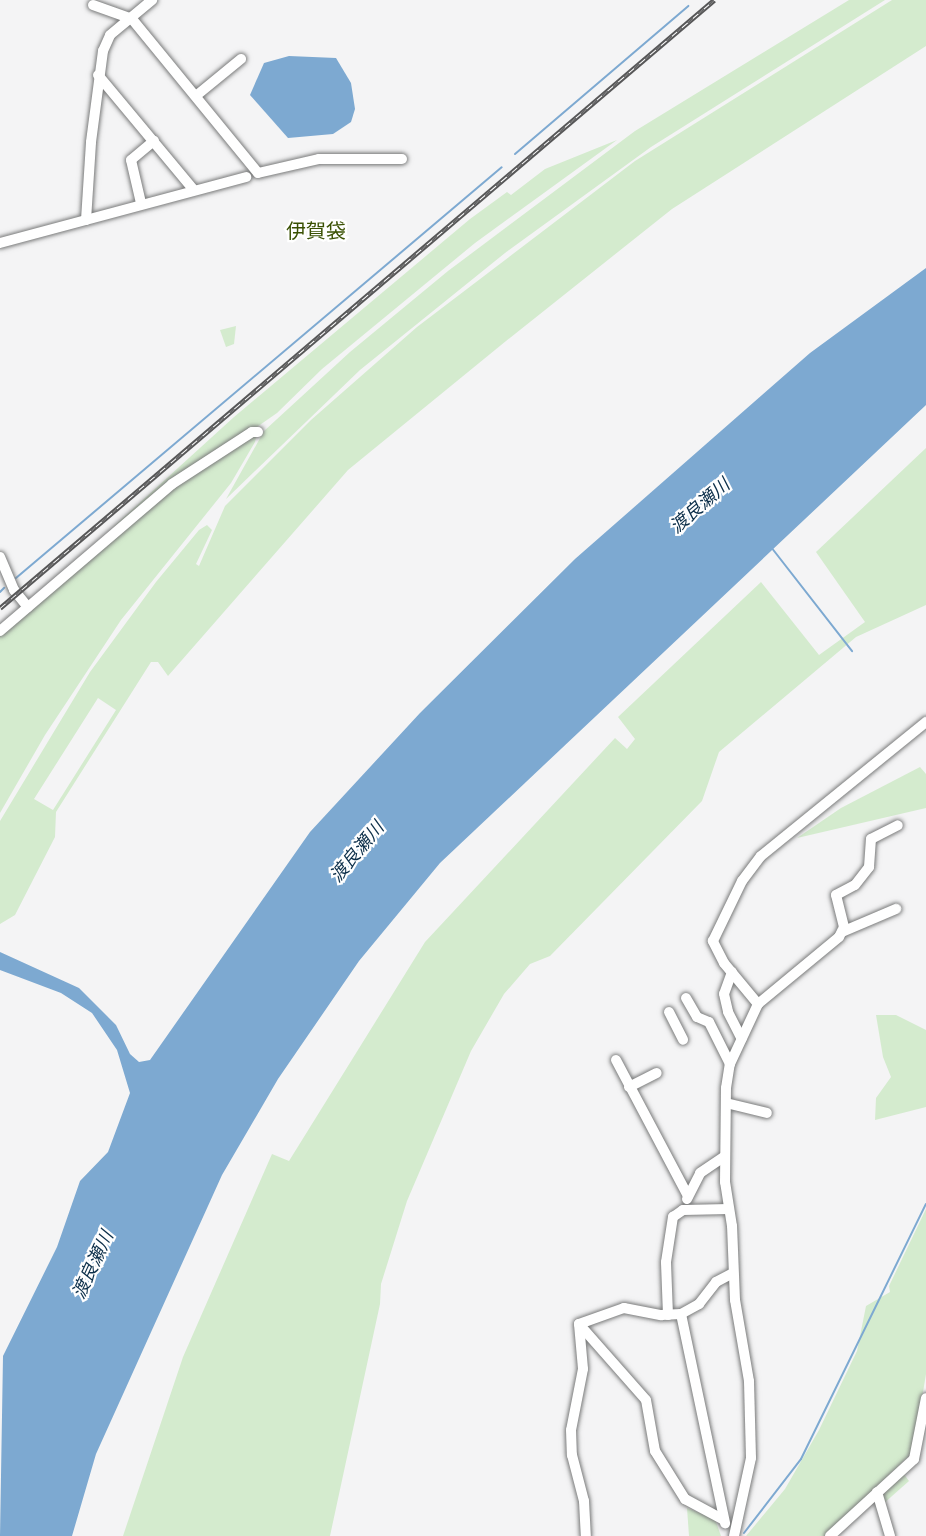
<!DOCTYPE html>
<html>
<head>
<meta charset="utf-8">
<style>
  body { margin:0 }
  #map { position:relative; width:926px; height:1536px; overflow:hidden; background:#f4f4f5; font-family:Mulish,"Noto Sans JP",sans-serif }
  div>[style] { position:absolute }
  .green>* { inset:0; background:#d4ebce }
  .water>* { inset:0; background:#7da9d1 }
  .stream>* { height:2px; margin:-1px; padding:0 1px; transform-origin:1px; border-radius:1px; background:#7da9d1 }
  .roads { filter:drop-shadow(0 0 2px #7a7b7b) drop-shadow(0 0 2px #7a7b7b) }
  .minor>* { height:10px; margin:-5px; padding:0 5px; transform-origin:5px; border-radius:5px; background:#fff }
  .rail>* { height:4.5px; margin-top:-2.25px; transform-origin:0; background:repeating-linear-gradient(90deg,#fff 0 7px,#575758 0 14px); box-sizing:border-box; border-block:2px solid #575758 }
  span { translate:-50% -50%; white-space:nowrap; text-align:center; line-height:1.15; -webkit-text-stroke:4.5px #fff; paint-order:stroke }
  .water-label { font-size:18px; color:#0b2e49; font-style:italic }
  .quarter-label { font-size:20px; color:#3a5103 }
</style>
</head>
<body>
<div id="map">
  <div class="green">
    <i style="clip-path:polygon(849px 0,885px 0,651px 147px,505px 253px,360px 370px,226px 499px,264px 431px,350px 352px,448px 271px,635px 131px)"></i>
    <i style="clip-path:polygon(evenodd,892px 0,926px 0,926px 46px,672px 209px,506px 341px,348px 470px,168px 676px,158px 662px,151px 662px,56px 812px,55px 837px,15px 915px,0 924px,0 821px,90px 672px,156px 582px,199px 530px,207px 525px,212px 530px,196px 564px,199px 566px,225px 506px,311px 420px,417px 327px,635px 161px,892px 0,98px 698px,116px 710px,53px 810px,34px 799px,98px 698px)"></i>
    <i style="clip-path:polygon(617px 140px,475px 243px,322px 369px,277px 413px,112px 528px,234px 417px,470px 219px,507px 192px,511px 195px,545px 169px)"></i>
    <i style="clip-path:polygon(236px 326px,234px 344px,226px 347px,220px 330px)"></i>
    <i style="clip-path:polygon(252px 435px,256px 437px,255px 442px,231px 483px,121px 620px,45px 735px,0 813px,0 635px,160px 498px)"></i>
    <i style="clip-path:polygon(926px 448px,926px 605px,856px 637px,719px 752px,702px 801px,550px 956px,530px 964px,504px 994px,471px 1051px,407px 1201px,381px 1284px,380px 1304px,330px 1536px,123px 1536px,183px 1357px,272px 1154px,289px 1161px,425px 942px,615px 738px,627px 749px,635px 739px,618px 717px,761px 582px,819px 655px,865px 622px,816px 552px)"></i>
    <i style="clip-path:polygon(920px 767px,926px 774px,926px 808px,797px 838px,841px 808px)"></i>
    <i style="clip-path:polygon(876px 1015px,896px 1015px,926px 1030px,926px 1107px,875px 1120px,876px 1098px,891px 1077px,883px 1057px)"></i>
    <i style="clip-path:polygon(926px 1209px,926px 1374px,913px 1452px,825px 1536px,746px 1536px,785px 1489px,819px 1430px,857px 1351px,866px 1306px,890px 1292px,889px 1286px)"></i>
    <i style="clip-path:polygon(903px 1473px,909px 1481px,883px 1504px,880px 1493px)"></i>
    <i style="clip-path:polygon(687px 1508px,715px 1519px,721px 1536px,689px 1536px)"></i>
  </div>
  <div class="water">
    <i style="clip-path:polygon(289px 56px,336px 58px,351px 83px,355px 109px,351px 122px,333px 134px,288px 138px,250px 95px,264px 63px)"></i>
    <i style="clip-path:polygon(926px 268px,926px 405px,440px 863px,359px 961px,278px 1079px,222px 1175px,96px 1454px,72px 1536px,0 1536px,3px 1356px,57px 1247px,80px 1181px,108px 1152px,130px 1093px,117px 1050px,92px 1013px,61px 993px,0 970px,0 952px,79px 988px,116px 1025px,130px 1054px,139px 1062px,150px 1060px,310px 832px,420px 713px,575px 559px,810px 353px)"></i>
  </div>
  <div class="stream">
    <i style="left:515px;top:154px;width:228px;rotate:-40.5deg"></i>
    <i style="left:771px;top:547px;width:132px;rotate:52.1deg"></i>
    <i style="left:16px;top:578px;width:636px;rotate:-40.22deg"></i>
    <i style="left:0;top:592px;width:6px;rotate:-45deg"></i>
    <i style="left:744px;top:1533px;width:93px;rotate:-52.4deg"></i>
    <i style="left:801px;top:1459px;width:284px;rotate:-63.9deg"></i>
  </div>
  <div class="roads">
    <div class="minor">
      <i style="left:93px;top:5px;width:41px;rotate:19.7deg"></i>
      <i style="left:132px;top:19px;width:199px;rotate:50.7deg"></i>
      <i style="left:258px;top:173px;width:63px;rotate:-12.9deg"></i>
      <i style="left:319px;top:159px;width:83px"></i>
      <i style="left:98px;top:75px;width:148px;rotate:50.2deg"></i>
      <i style="left:197px;top:95px;width:57px;rotate:-39.3deg"></i>
      <i style="left:141px;top:203px;width:44px;rotate:-103.1deg"></i>
      <i style="left:131px;top:160px;width:30px;rotate:-40deg"></i>
      <i style="left:86px;top:220px;width:78px;rotate:-86.3deg"></i>
      <i style="left:91px;top:142px;width:92px;rotate:-82.5deg"></i>
      <i style="left:103px;top:51px;width:17px;rotate:-66deg"></i>
      <i style="left:110px;top:35px;width:55px;rotate:-39.8deg"></i>
      <i style="left:0;top:243px;width:255px;rotate:-15deg"></i>
      <i style="left:0;top:557px;width:36px;rotate:67deg"></i>
      <i style="left:14px;top:590px;width:22px;rotate:51deg"></i>
      <i style="left:0;top:631px;width:226px;rotate:-40.5deg"></i>
      <i style="left:172px;top:484px;width:95px;rotate:-33deg"></i>
      <i style="left:252px;top:432px;width:6px"></i>
      <i style="left:842px;top:932px;width:59px;rotate:-23.1deg"></i>
      <i style="left:732px;top:972px;width:23px;rotate:110deg"></i>
      <i style="left:724px;top:994px;width:18px;rotate:77deg"></i>
      <i style="left:728px;top:1012px;width:30px;rotate:63deg"></i>
      <i style="left:686px;top:998px;width:22px;rotate:60deg"></i>
      <i style="left:697px;top:1017px;width:13px;rotate:23deg"></i>
      <i style="left:709px;top:1022px;width:47px;rotate:63.4deg"></i>
      <i style="left:758px;top:1004px;width:105px;rotate:-39.6deg"></i>
      <i style="left:839px;top:937px;width:11px;rotate:-63deg"></i>
      <i style="left:844px;top:927px;width:33px;rotate:-104deg"></i>
      <i style="left:836px;top:895px;width:21px;rotate:-28deg"></i>
      <i style="left:855px;top:885px;width:23px;rotate:-52deg"></i>
      <i style="left:869px;top:867px;width:28px;rotate:-86deg"></i>
      <i style="left:871px;top:839px;width:30px;rotate:-27deg"></i>
      <i style="left:669px;top:1012px;width:31px;rotate:63deg"></i>
      <i style="left:616px;top:1060px;width:154px;rotate:62.1deg"></i>
      <i style="left:629px;top:1087px;width:31px;rotate:-27deg"></i>
      <i style="left:726px;top:1103px;width:42px;rotate:13.7deg"></i>
      <i style="left:687px;top:1199px;width:29px;rotate:-63deg"></i>
      <i style="left:700px;top:1173px;width:30px;rotate:-34deg"></i>
      <i style="left:681px;top:1314px;width:214px;rotate:78.1deg"></i>
      <i style="left:668px;top:1315px;width:53px;rotate:-92.2deg"></i>
      <i style="left:666px;top:1262px;width:46px;rotate:-81.2deg"></i>
      <i style="left:673px;top:1217px;width:12px;rotate:-35deg"></i>
      <i style="left:683px;top:1210px;width:46px;rotate:-1.2deg"></i>
      <i style="left:579px;top:1324px;width:101px;rotate:48.6deg"></i>
      <i style="left:646px;top:1400px;width:52px;rotate:80deg"></i>
      <i style="left:655px;top:1451px;width:57px;rotate:58deg"></i>
      <i style="left:685px;top:1499px;width:44px;rotate:28.3deg"></i>
      <i style="left:579px;top:1324px;width:45px;rotate:84.9deg"></i>
      <i style="left:583px;top:1369px;width:62px;rotate:101.1deg"></i>
      <i style="left:571px;top:1430px;width:25px;rotate:88deg"></i>
      <i style="left:572px;top:1455px;width:48px;rotate:75.4deg"></i>
      <i style="left:584px;top:1501px;width:35px;rotate:87deg"></i>
      <i style="left:579px;top:1324px;width:48px;rotate:-19.6deg"></i>
      <i style="left:624px;top:1308px;width:38px;rotate:11deg"></i>
      <i style="left:661px;top:1315px;width:20px;rotate:-3deg"></i>
      <i style="left:681px;top:1314px;width:21px;rotate:-29deg"></i>
      <i style="left:699px;top:1304px;width:28px;rotate:-52deg"></i>
      <i style="left:716px;top:1282px;width:19px;rotate:-28deg"></i>
      <i style="left:877px;top:1492px;width:46px;rotate:73.5deg"></i>
      <i style="left:734px;top:1536px;width:80px;rotate:-77.7deg"></i>
      <i style="left:751px;top:1458px;width:77px;rotate:-91.5deg"></i>
      <i style="left:749px;top:1381px;width:82px;rotate:-99.8deg"></i>
      <i style="left:735px;top:1300px;width:74px;rotate:-92.3deg"></i>
      <i style="left:732px;top:1226px;width:45px;rotate:-99deg"></i>
      <i style="left:725px;top:1182px;width:94px;rotate:-89.4deg"></i>
      <i style="left:726px;top:1088px;width:24px;rotate:-81deg"></i>
      <i style="left:730px;top:1064px;width:66px;rotate:-65deg"></i>
      <i style="left:758px;top:1004px;width:53px;rotate:-129.7deg"></i>
      <i style="left:724px;top:963px;width:25px;rotate:-117deg"></i>
      <i style="left:713px;top:941px;width:67px;rotate:-64.2deg"></i>
      <i style="left:742px;top:881px;width:31px;rotate:-53deg"></i>
      <i style="left:761px;top:856px;width:213px;rotate:-39.1deg"></i>
      <i style="left:830px;top:1536px;width:114px;rotate:-42.5deg"></i>
      <i style="left:914px;top:1459px;width:62px;rotate:-78.9deg"></i>
    </div>
  </div>
  <div class="rail">
    <i style="left:0;top:608px;width:938px;rotate:-40.42deg"></i>
  </div>
  <div class="water-label">
    <span style="left:700px;top:506px;rotate:-41deg">渡良瀬川</span>
    <span style="left:357px;top:852px;rotate:-50deg">渡良瀬川</span>
    <span style="left:93px;top:1265px;rotate:-65deg">渡良瀬川</span>
  </div>
  <div class="quarter-label">
    <span style="left:316px;top:230px">伊賀袋</span>
  </div>
</div>
</body>
</html>
